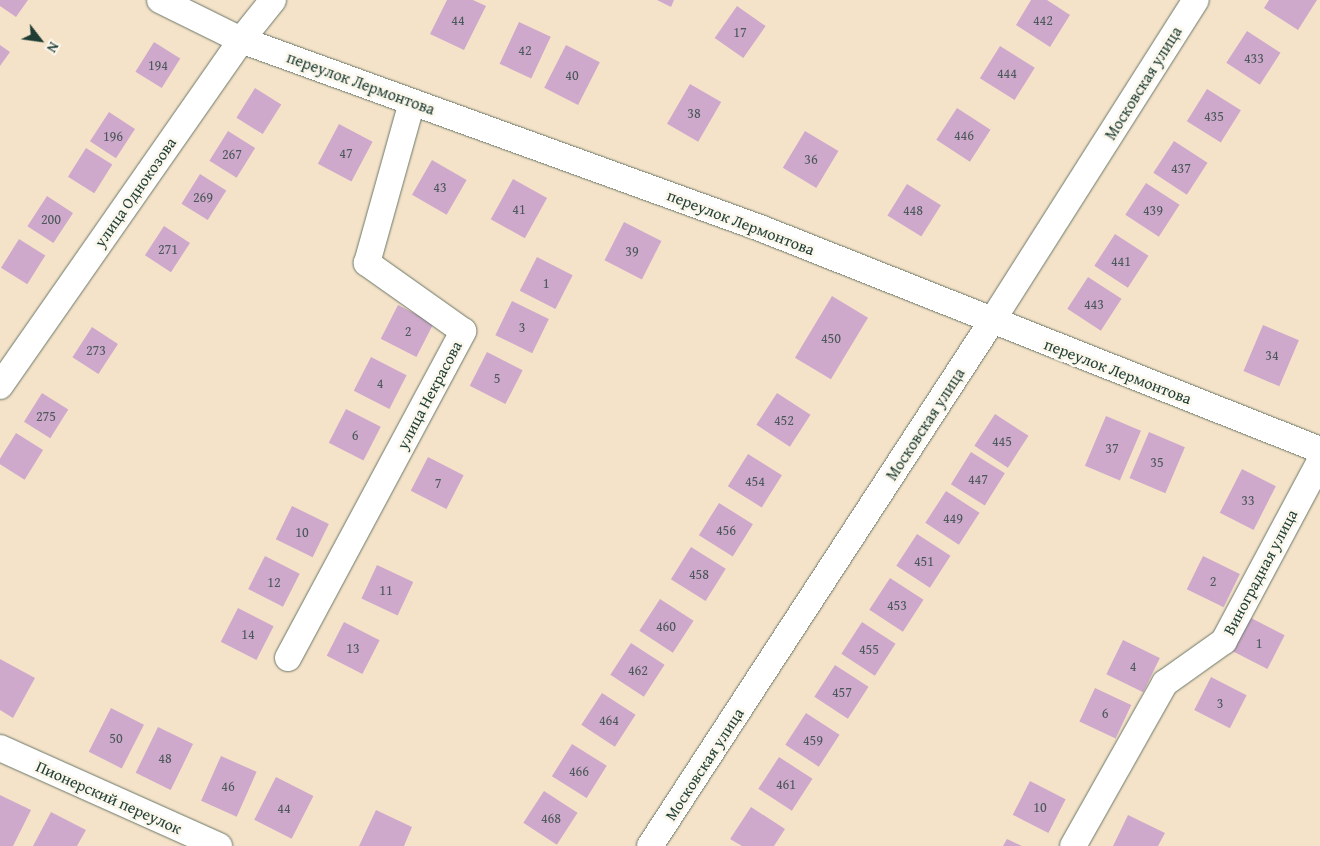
<!DOCTYPE html>
<html>
<head>
<meta charset="utf-8">
<style>
  body { margin:0 }
  #map { position:relative; width:1320px; height:846px; overflow:hidden; background:#f5e3c9; font-family:"Gentium Book Plus",serif }
  div>[style] { position:absolute }
  .building>* { inset:0; background:#cfa9cc; transform-origin:0 0 }
  .roads { filter:drop-shadow(0 0 1px #6a7768) drop-shadow(0 0 1px #6a7768) }
  .street>* { height:26px; margin:-13px; padding:0 13px; transform-origin:13px; border-radius:13px; background:#fff }
  span { translate:-50% -50%; white-space:nowrap; text-align:center; line-height:1.15; -webkit-text-stroke:5px #fbf7ec; paint-order:stroke }
  .number-label { font-size:14px; color:#4b585a }
  .number-label span { -webkit-text-stroke-width:0 }
  .street-label { font-size:16px; color:#1f3d34 }
  .north { position:absolute; left:15px; top:15px; width:50px; height:50px; -webkit-text-stroke:4px #fbf7ec; paint-order:stroke; rotate:120deg; font-size:14px; font-weight:700; line-height:20px; text-align:center; color:#1f3d34 }
  .north::after { content:''; display:block; margin:auto; width:18px; height:22px; background:#1f3d34; clip-path:polygon(50% 0,100% 100%,50% 72%,0 100%) }
</style>
</head>
<body>
<div id="map">
  <div class="building">
    <i style="clip-path:polygon(0 0,28px 0,16px 17px,0 6px)"></i>
    <i style="clip-path:polygon(447px 0,473px 0,486px 6px,464px 50px,430px 34px)"></i>
    <i style="clip-path:polygon(657px 0,674px 0,671px 7px)"></i>
    <i style="clip-path:polygon(1031px 0,1047px 0,1070px 15px,1050px 47px,1016px 25px)"></i>
    <i style="clip-path:polygon(1269px 0,1317px 0,1298px 30px,1264px 8px)"></i>
    <i style="left:737px;top:6px;width:35px;height:39px;rotate:35deg"></i>
    <i style="left:519px;top:22px;width:35px;height:46px;rotate:25deg"></i>
    <i style="left:1247px;top:31px;width:40px;height:38px;rotate:33deg"></i>
    <i style="left:154px;top:42px;width:31px;height:35px;rotate:32deg"></i>
    <i style="clip-path:polygon(0 45px,10px 52px,0 66px)"></i>
    <i style="left:566px;top:45px;width:38px;height:48px;rotate:27deg"></i>
    <i style="left:1000px;top:46px;width:41px;height:38px;rotate:32deg"></i>
    <i style="left:690px;top:84px;width:36px;height:46px;rotate:30deg"></i>
    <i style="left:255px;top:88px;width:31px;height:35px;rotate:32deg"></i>
    <i style="left:1207px;top:89px;width:40px;height:38px;rotate:32deg"></i>
    <i style="left:957px;top:108px;width:40px;height:38px;rotate:33deg"></i>
    <i style="left:109px;top:112px;width:31px;height:35px;rotate:33deg"></i>
    <i style="left:339px;top:124px;width:38px;height:45px;rotate:28deg"></i>
    <i style="left:228px;top:131px;width:32px;height:35px;rotate:32deg"></i>
    <i style="left:805px;top:131px;width:39px;height:43px;rotate:31deg"></i>
    <i style="left:1174px;top:141px;width:40px;height:38px;rotate:33deg"></i>
    <i style="left:86px;top:148px;width:31px;height:34px;rotate:32deg"></i>
    <i style="left:432px;top:160px;width:40px;height:40px;rotate:30deg"></i>
    <i style="left:200px;top:174px;width:31px;height:35px;rotate:32deg"></i>
    <i style="left:513px;top:179px;width:39px;height:46px;rotate:29deg"></i>
    <i style="left:1146px;top:183px;width:40px;height:38px;rotate:33deg"></i>
    <i style="left:907px;top:184px;width:40px;height:37px;rotate:32deg"></i>
    <i style="left:47px;top:196px;width:31px;height:36px;rotate:33deg"></i>
    <i style="left:624px;top:222px;width:42px;height:43px;rotate:27deg"></i>
    <i style="left:164px;top:226px;width:31px;height:35px;rotate:33deg"></i>
    <i style="left:1115px;top:234px;width:40px;height:38px;rotate:33deg"></i>
    <i style="left:19px;top:239px;width:31px;height:34px;rotate:32deg"></i>
    <i style="left:537px;top:257px;width:40px;height:38px;rotate:27deg"></i>
    <i style="left:1088px;top:277px;width:40px;height:38px;rotate:33deg"></i>
    <i style="left:832px;top:296px;width:42px;height:72px;rotate:31deg"></i>
    <i style="left:512px;top:301px;width:41px;height:38px;rotate:26deg"></i>
    <i style="left:398px;top:305px;width:40px;height:38px;rotate:27deg"></i>
    <i style="left:1263px;top:325px;width:39px;height:50px;rotate:23deg"></i>
    <i style="left:92px;top:327px;width:31px;height:36px;rotate:33deg"></i>
    <i style="left:487px;top:352px;width:40px;height:38px;rotate:27deg"></i>
    <i style="left:371px;top:357px;width:40px;height:38px;rotate:27deg"></i>
    <i style="left:42px;top:393px;width:31px;height:34px;rotate:32deg"></i>
    <i style="left:777px;top:393px;width:40px;height:38px;rotate:33deg"></i>
    <i style="left:346px;top:409px;width:39px;height:38px;rotate:27deg"></i>
    <i style="left:995px;top:414px;width:40px;height:38px;rotate:33deg"></i>
    <i style="left:1106px;top:416px;width:38px;height:54px;rotate:23deg"></i>
    <i style="left:1149px;top:432px;width:39px;height:50px;rotate:23deg"></i>
    <i style="left:16px;top:433px;width:32px;height:35px;rotate:32deg"></i>
    <i style="left:971px;top:452px;width:40px;height:38px;rotate:32deg"></i>
    <i style="left:748px;top:454px;width:40px;height:38px;rotate:32deg"></i>
    <i style="left:428px;top:457px;width:40px;height:38px;rotate:27deg"></i>
    <i style="left:1242px;top:469px;width:38px;height:49px;rotate:27deg"></i>
    <i style="left:946px;top:491px;width:40px;height:38px;rotate:33deg"></i>
    <i style="left:719px;top:503px;width:40px;height:38px;rotate:32deg"></i>
    <i style="left:292px;top:506px;width:41px;height:37px;rotate:26deg"></i>
    <i style="left:917px;top:534px;width:40px;height:38px;rotate:33deg"></i>
    <i style="left:691px;top:547px;width:41px;height:38px;rotate:32deg"></i>
    <i style="left:265px;top:556px;width:39px;height:37px;rotate:27deg"></i>
    <i style="left:1203px;top:556px;width:41px;height:37px;rotate:26deg"></i>
    <i style="left:377px;top:565px;width:40px;height:37px;rotate:25deg"></i>
    <i style="left:890px;top:578px;width:40px;height:38px;rotate:33deg"></i>
    <i style="left:660px;top:599px;width:40px;height:38px;rotate:33deg"></i>
    <i style="left:238px;top:608px;width:40px;height:38px;rotate:27deg"></i>
    <i style="left:1249px;top:617px;width:40px;height:38px;rotate:27deg"></i>
    <i style="left:344px;top:622px;width:40px;height:38px;rotate:27deg"></i>
    <i style="left:862px;top:622px;width:40px;height:38px;rotate:33deg"></i>
    <i style="left:1123px;top:640px;width:41px;height:38px;rotate:26deg"></i>
    <i style="left:631px;top:643px;width:40px;height:38px;rotate:33deg"></i>
    <i style="clip-path:polygon(0 659px,35px 678px,13px 718px,0 710px)"></i>
    <i style="left:835px;top:665px;width:40px;height:38px;rotate:33deg"></i>
    <i style="left:1211px;top:677px;width:40px;height:37px;rotate:27deg"></i>
    <i style="left:1095px;top:688px;width:40px;height:37px;rotate:25deg"></i>
    <i style="left:602px;top:693px;width:40px;height:38px;rotate:33deg"></i>
    <i style="left:111px;top:708px;width:37px;height:49px;rotate:27deg"></i>
    <i style="left:806px;top:713px;width:40px;height:38px;rotate:33deg"></i>
    <i style="left:158px;top:727px;width:39px;height:51px;rotate:26deg"></i>
    <i style="left:572px;top:744px;width:41px;height:38px;rotate:32deg"></i>
    <i style="left:221px;top:756px;width:39px;height:49px;rotate:24deg"></i>
    <i style="left:779px;top:757px;width:40px;height:38px;rotate:33deg"></i>
    <i style="left:276px;top:777px;width:42px;height:48px;rotate:27deg"></i>
    <i style="left:1030px;top:781px;width:40px;height:38px;rotate:27deg"></i>
    <i style="left:544px;top:791px;width:40px;height:38px;rotate:33deg"></i>
    <i style="clip-path:polygon(0 795px,31px 810px,13px 846px,0 846px)"></i>
    <i style="clip-path:polygon(751px 807px,785px 829px,774px 846px,742px 846px,730px 839px)"></i>
    <i style="clip-path:polygon(376px 810px,412px 827px,404px 846px,359px 846px)"></i>
    <i style="clip-path:polygon(51px 812px,86px 830px,77px 846px,33px 846px)"></i>
    <i style="clip-path:polygon(1128px 815px,1165px 833px,1158px 846px,1113px 846px)"></i>
    <i style="clip-path:polygon(1007px 839px,1022px 846px,1003px 846px)"></i>
  </div>
  <div class="roads">
    <div class="street">
      <i style="left:160px;top:0;width:90px;rotate:26.3deg"></i>
      <i style="left:241px;top:40px;width:552px;rotate:19.91deg"></i>
      <i style="left:760px;top:228px;width:602px;rotate:21.62deg"></i>
      <i style="left:0;top:386px;width:422px;rotate:-55.1deg"></i>
      <i style="left:241px;top:40px;width:51px;rotate:-51.3deg"></i>
      <i style="left:288px;top:658px;width:371px;rotate:-61.8deg"></i>
      <i style="left:463px;top:331px;width:118px;rotate:-144.7deg"></i>
      <i style="left:367px;top:263px;width:167px;rotate:-74.4deg"></i>
      <i style="left:0;top:748px;width:240px;rotate:24.1deg"></i>
      <i style="left:650px;top:846px;width:627px;rotate:-56.92deg"></i>
      <i style="left:992px;top:321px;width:380px;rotate:-57.6deg"></i>
      <i style="left:1073px;top:846px;width:187px;rotate:-60.6deg"></i>
      <i style="left:1165px;top:683px;width:72px;rotate:-35.4deg"></i>
      <i style="left:1224px;top:641px;width:204px;rotate:-61.9deg"></i>
    </div>
  </div>
  <div class="number-label">
    <span style="left:458px;top:20px">44</span>
    <span style="left:1043px;top:20px">442</span>
    <span style="left:740px;top:32px">17</span>
    <span style="left:525px;top:50px">42</span>
    <span style="left:1254px;top:58px">433</span>
    <span style="left:158px;top:65px">194</span>
    <span style="left:1007px;top:73px">444</span>
    <span style="left:572px;top:75px">40</span>
    <span style="left:694px;top:113px">38</span>
    <span style="left:1214px;top:116px">435</span>
    <span style="left:964px;top:135px">446</span>
    <span style="left:113px;top:136px">196</span>
    <span style="left:346px;top:153px">47</span>
    <span style="left:232px;top:154px">267</span>
    <span style="left:811px;top:159px">36</span>
    <span style="left:1181px;top:168px">437</span>
    <span style="left:440px;top:187px">43</span>
    <span style="left:203px;top:197px">269</span>
    <span style="left:519px;top:209px">41</span>
    <span style="left:913px;top:210px">448</span>
    <span style="left:1153px;top:210px">439</span>
    <span style="left:51px;top:219px">200</span>
    <span style="left:168px;top:249px">271</span>
    <span style="left:632px;top:251px">39</span>
    <span style="left:1121px;top:261px">441</span>
    <span style="left:546px;top:283px">1</span>
    <span style="left:1094px;top:304px">443</span>
    <span style="left:522px;top:327px">3</span>
    <span style="left:408px;top:331px">2</span>
    <span style="left:831px;top:338px">450</span>
    <span style="left:96px;top:350px">273</span>
    <span style="left:1272px;top:355px">34</span>
    <span style="left:497px;top:378px">5</span>
    <span style="left:380px;top:383px">4</span>
    <span style="left:46px;top:416px">275</span>
    <span style="left:784px;top:420px">452</span>
    <span style="left:355px;top:435px">6</span>
    <span style="left:1002px;top:441px">445</span>
    <span style="left:1112px;top:448px">37</span>
    <span style="left:1157px;top:462px">35</span>
    <span style="left:978px;top:479px">447</span>
    <span style="left:755px;top:481px">454</span>
    <span style="left:438px;top:483px">7</span>
    <span style="left:1248px;top:500px">33</span>
    <span style="left:953px;top:518px">449</span>
    <span style="left:726px;top:530px">456</span>
    <span style="left:302px;top:532px">10</span>
    <span style="left:924px;top:561px">451</span>
    <span style="left:699px;top:574px">458</span>
    <span style="left:1213px;top:581px">2</span>
    <span style="left:274px;top:582px">12</span>
    <span style="left:386px;top:590px">11</span>
    <span style="left:897px;top:605px">453</span>
    <span style="left:666px;top:626px">460</span>
    <span style="left:248px;top:634px">14</span>
    <span style="left:1259px;top:643px">1</span>
    <span style="left:353px;top:648px">13</span>
    <span style="left:869px;top:649px">455</span>
    <span style="left:1133px;top:666px">4</span>
    <span style="left:638px;top:670px">462</span>
    <span style="left:842px;top:692px">457</span>
    <span style="left:1220px;top:703px">3</span>
    <span style="left:1105px;top:713px">6</span>
    <span style="left:609px;top:720px">464</span>
    <span style="left:116px;top:738px">50</span>
    <span style="left:813px;top:740px">459</span>
    <span style="left:165px;top:758px">48</span>
    <span style="left:579px;top:771px">466</span>
    <span style="left:786px;top:784px">461</span>
    <span style="left:228px;top:786px">46</span>
    <span style="left:1040px;top:807px">10</span>
    <span style="left:284px;top:808px">44</span>
    <span style="left:551px;top:818px">468</span>
  </div>
  <div class="street-label">
    <span style="left:361px;top:83px;rotate:20deg">переулок Лермонтова</span>
    <span style="left:1143px;top:83px;rotate:-58deg">Московская улица</span>
    <span style="left:135px;top:192px;rotate:-55deg">улица Однокозова</span>
    <span style="left:741px;top:222px;rotate:21deg">переулок Лермонтова</span>
    <span style="left:1118px;top:371px;rotate:21deg">переулок Лермонтова</span>
    <span style="left:429px;top:395px;rotate:-62deg">улица Некрасова</span>
    <span style="left:925px;top:424px;rotate:-57deg">Московская улица</span>
    <span style="left:1260px;top:572px;rotate:-62deg">Виноградная улица</span>
    <span style="left:704px;top:764px;rotate:-57deg">Московская улица</span>
    <span style="left:109px;top:797px;rotate:24deg">Пионерский переулок</span>
  </div>
  <div class="north">N</div>
</div>
</body>
</html>
